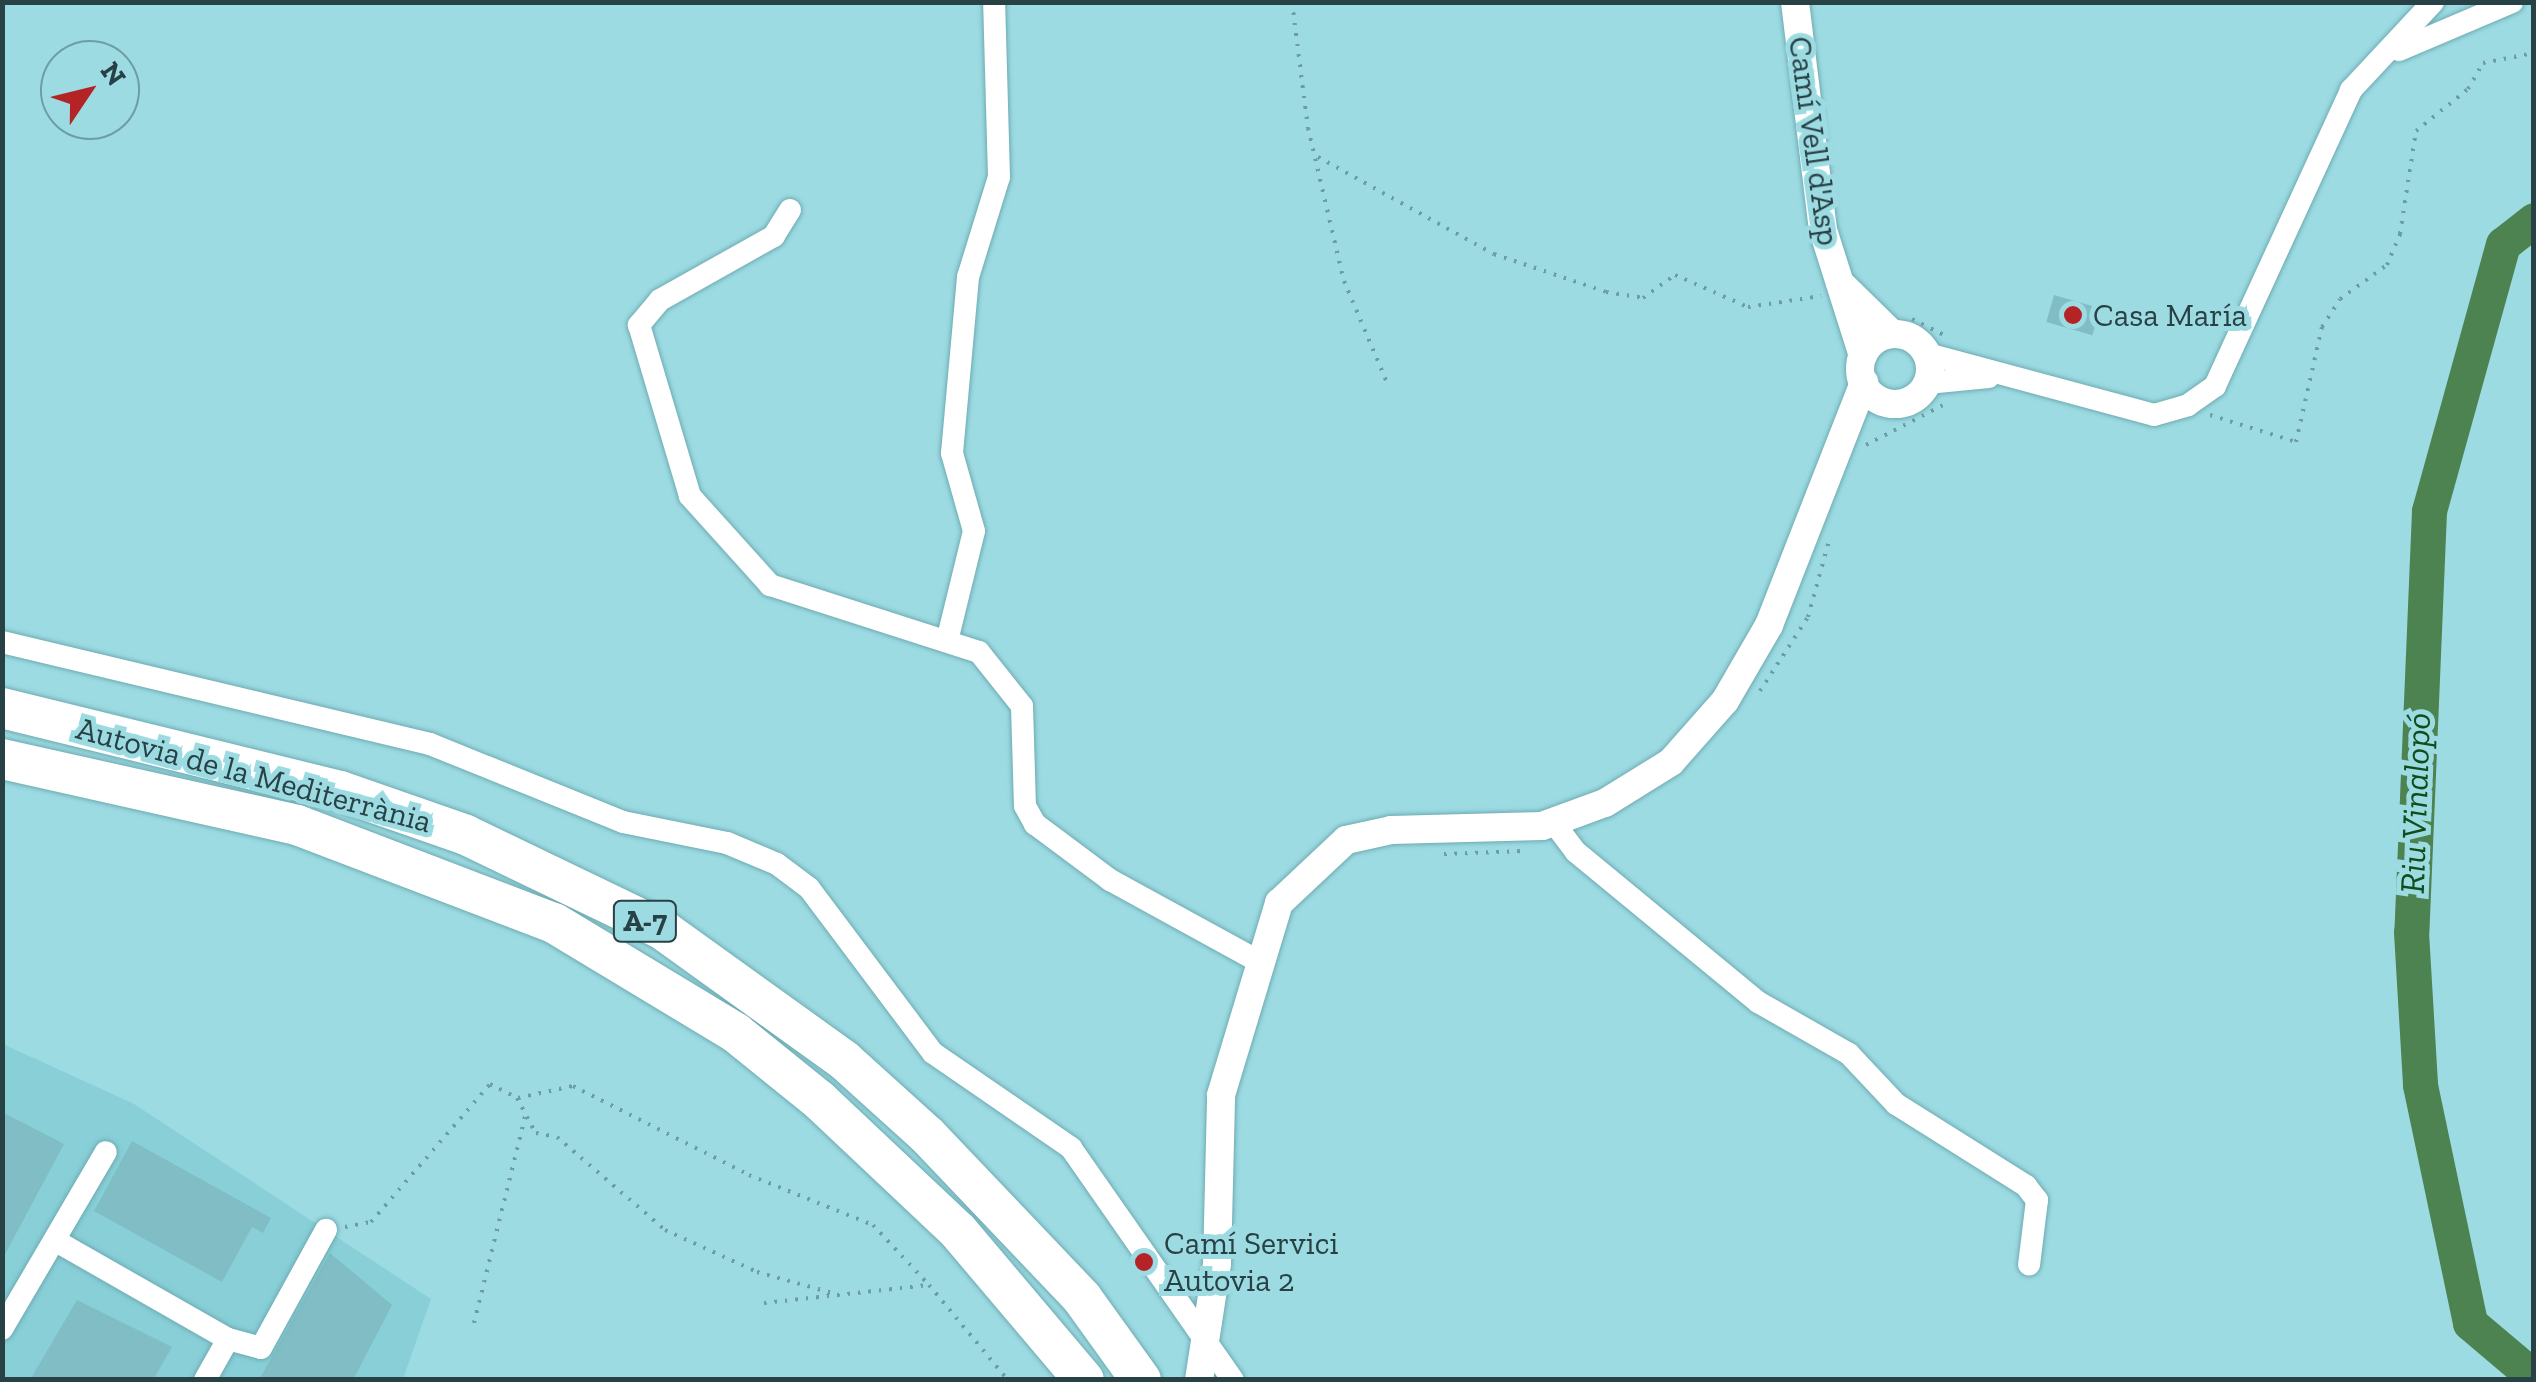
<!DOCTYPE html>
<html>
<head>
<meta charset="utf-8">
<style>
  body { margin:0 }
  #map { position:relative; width:2536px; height:1382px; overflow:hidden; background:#9ddbe3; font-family:"Zilla Slab",serif }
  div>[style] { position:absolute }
  .built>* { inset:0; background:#88cfd8 }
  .river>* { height:35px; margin:-17.5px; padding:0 17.5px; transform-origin:17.5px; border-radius:17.5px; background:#4c8350 }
  .building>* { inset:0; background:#80bdc4; transform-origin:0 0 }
  .path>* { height:4px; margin-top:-2px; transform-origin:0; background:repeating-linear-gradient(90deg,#6d9ca2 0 2.5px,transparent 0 10.5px) }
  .roads { filter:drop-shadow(0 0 2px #6eabb2) drop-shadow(0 0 2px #6eabb2) }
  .minor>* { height:22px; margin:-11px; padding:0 11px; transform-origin:11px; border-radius:11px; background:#fff }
  .tertiary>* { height:28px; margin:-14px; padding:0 14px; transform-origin:14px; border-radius:14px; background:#fff }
  .tertiary>.ring { margin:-14px; padding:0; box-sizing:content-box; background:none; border:28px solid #fff; border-radius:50% }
  .motorway>* { height:40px; margin:-20px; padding:0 20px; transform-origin:20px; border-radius:20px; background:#fff }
  .dots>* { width:28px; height:28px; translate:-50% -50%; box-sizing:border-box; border:5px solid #9ddbe3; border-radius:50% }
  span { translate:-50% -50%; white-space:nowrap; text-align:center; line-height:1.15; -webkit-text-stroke:10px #9ddbe3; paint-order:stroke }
  .shield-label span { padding:2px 8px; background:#9ddbe3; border:2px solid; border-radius:8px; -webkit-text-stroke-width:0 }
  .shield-label { font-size:30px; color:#284145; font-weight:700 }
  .street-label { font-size:32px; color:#284145 }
  .poi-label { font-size:32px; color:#284145 }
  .left { translate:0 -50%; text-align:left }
  .water-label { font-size:35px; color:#114d1b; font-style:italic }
  .frame { position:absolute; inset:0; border:5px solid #284145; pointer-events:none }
  .north { position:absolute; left:40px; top:40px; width:100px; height:100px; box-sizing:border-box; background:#9ddbe3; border:2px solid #6e9da4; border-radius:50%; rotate:55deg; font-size:28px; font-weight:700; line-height:40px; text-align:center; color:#284145 }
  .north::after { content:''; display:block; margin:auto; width:35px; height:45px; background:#b42427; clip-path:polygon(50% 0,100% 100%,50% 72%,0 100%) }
</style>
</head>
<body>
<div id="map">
  <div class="built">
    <i style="clip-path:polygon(3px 1044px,134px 1104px,431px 1299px,403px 1379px,3px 1380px)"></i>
  </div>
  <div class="river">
    <i style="left:2534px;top:220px;width:39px;rotate:142deg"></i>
    <i style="left:2503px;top:244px;width:277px;rotate:105.5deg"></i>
    <i style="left:2429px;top:511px;width:421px;rotate:92.4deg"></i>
    <i style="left:2411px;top:932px;width:153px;rotate:86.6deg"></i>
    <i style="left:2420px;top:1085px;width:243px;rotate:78.1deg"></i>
    <i style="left:2470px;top:1323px;width:84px;rotate:40.2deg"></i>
  </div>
  <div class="building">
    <i style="left:2054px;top:295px;width:48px;height:28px;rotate:16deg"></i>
    <i style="clip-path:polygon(2px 1112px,64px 1144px,2px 1260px)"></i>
    <i style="clip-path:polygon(132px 1141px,271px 1218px,263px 1233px,252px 1227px,222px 1282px,94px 1211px)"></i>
    <i style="clip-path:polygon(330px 1253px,392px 1305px,353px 1380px,259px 1380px)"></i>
    <i style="clip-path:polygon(77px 1300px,172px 1347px,153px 1380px,30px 1380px)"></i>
  </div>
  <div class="path">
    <i style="left:1292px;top:2px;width:127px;rotate:82.8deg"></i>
    <i style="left:1308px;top:128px;width:157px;rotate:76.8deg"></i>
    <i style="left:1344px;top:281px;width:113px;rotate:67.1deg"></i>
    <i style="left:1318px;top:157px;width:201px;rotate:28.9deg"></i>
    <i style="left:1494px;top:254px;width:118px;rotate:18.7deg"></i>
    <i style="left:1606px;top:292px;width:37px;rotate:9deg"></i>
    <i style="left:1643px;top:298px;width:39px;rotate:-36deg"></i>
    <i style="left:1675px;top:275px;width:80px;rotate:23.7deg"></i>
    <i style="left:1748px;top:307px;width:74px;rotate:-8.6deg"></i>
    <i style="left:1912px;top:319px;width:40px;rotate:26.6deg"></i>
    <i style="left:2210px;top:415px;width:90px;rotate:17.4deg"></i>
    <i style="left:2296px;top:442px;width:118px;rotate:-77.3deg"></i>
    <i style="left:2322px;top:327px;width:33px;rotate:-57deg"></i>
    <i style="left:2340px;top:299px;width:58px;rotate:-35.9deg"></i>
    <i style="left:2387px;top:265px;width:34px;rotate:-67deg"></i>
    <i style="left:2400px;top:234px;width:104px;rotate:-81.2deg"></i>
    <i style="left:2416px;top:131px;width:67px;rotate:-38.9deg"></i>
    <i style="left:2468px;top:89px;width:30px;rotate:-60deg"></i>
    <i style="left:2483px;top:63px;width:52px;rotate:-11.1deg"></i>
    <i style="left:1866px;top:445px;width:89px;rotate:-27.4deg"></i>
    <i style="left:1760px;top:691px;width:88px;rotate:-57deg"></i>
    <i style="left:1808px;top:617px;width:83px;rotate:-74.6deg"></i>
    <i style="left:1444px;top:854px;width:80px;rotate:-2.1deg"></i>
    <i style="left:518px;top:1098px;width:56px;rotate:-12.3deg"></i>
    <i style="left:573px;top:1086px;width:197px;rotate:26.8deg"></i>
    <i style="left:749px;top:1175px;width:134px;rotate:22deg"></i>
    <i style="left:873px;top:1225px;width:82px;rotate:47deg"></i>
    <i style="left:345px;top:1227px;width:26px;rotate:-11deg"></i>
    <i style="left:371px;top:1222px;width:182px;rotate:-49.2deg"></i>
    <i style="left:490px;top:1084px;width:30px;rotate:27deg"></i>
    <i style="left:517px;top:1098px;width:40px;rotate:62deg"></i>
    <i style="left:536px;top:1133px;width:21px;rotate:11deg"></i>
    <i style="left:557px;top:1137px;width:143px;rotate:40.7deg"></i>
    <i style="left:665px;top:1230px;width:101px;rotate:24.5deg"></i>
    <i style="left:757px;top:1272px;width:78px;rotate:15.6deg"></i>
    <i style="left:764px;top:1303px;width:166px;rotate:-6.2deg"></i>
    <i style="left:929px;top:1285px;width:124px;rotate:50.3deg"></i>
    <i style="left:474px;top:1323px;width:216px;rotate:-76.1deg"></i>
  </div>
  <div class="roads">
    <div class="minor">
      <i style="left:2399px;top:50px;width:123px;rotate:-23deg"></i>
      <i style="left:790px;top:210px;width:31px;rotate:122deg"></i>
      <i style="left:774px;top:236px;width:131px;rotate:150.7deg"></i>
      <i style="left:660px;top:300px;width:33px;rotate:130deg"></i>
      <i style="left:639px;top:325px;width:178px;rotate:73.4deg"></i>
      <i style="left:690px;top:496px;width:120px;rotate:48deg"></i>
      <i style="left:770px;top:585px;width:219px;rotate:17.8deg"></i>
      <i style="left:979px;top:652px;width:69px;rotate:51.5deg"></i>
      <i style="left:1022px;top:706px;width:100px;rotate:88.3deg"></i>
      <i style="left:1025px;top:806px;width:21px;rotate:61deg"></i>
      <i style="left:1035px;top:824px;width:94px;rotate:36.7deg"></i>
      <i style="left:1110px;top:880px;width:166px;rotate:28.7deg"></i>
      <i style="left:1928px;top:354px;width:234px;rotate:15.1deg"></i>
      <i style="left:2154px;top:415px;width:35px;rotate:-16deg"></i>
      <i style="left:2188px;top:405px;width:33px;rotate:-35deg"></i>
      <i style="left:2215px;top:386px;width:326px;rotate:-65.3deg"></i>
      <i style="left:2351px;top:90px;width:120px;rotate:-47deg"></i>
      <i style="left:1927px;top:383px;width:62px;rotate:-5.5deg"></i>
      <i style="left:948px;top:637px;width:109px;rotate:-76.2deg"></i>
      <i style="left:974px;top:531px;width:81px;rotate:-105.8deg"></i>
      <i style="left:952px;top:453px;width:177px;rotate:-84.8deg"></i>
      <i style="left:968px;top:277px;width:105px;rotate:-72.8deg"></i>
      <i style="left:999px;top:177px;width:175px;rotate:-91.6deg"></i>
      <i style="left:2px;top:642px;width:440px;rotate:13.4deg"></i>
      <i style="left:430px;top:744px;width:208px;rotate:22deg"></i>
      <i style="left:623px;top:822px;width:106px;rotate:11.4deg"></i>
      <i style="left:727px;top:843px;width:54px;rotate:22.8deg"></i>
      <i style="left:777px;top:864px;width:40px;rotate:37deg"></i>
      <i style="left:809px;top:888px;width:206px;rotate:53.1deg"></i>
      <i style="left:933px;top:1053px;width:168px;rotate:34.5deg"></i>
      <i style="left:1071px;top:1148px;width:283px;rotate:55.1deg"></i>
      <i style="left:1554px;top:823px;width:36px;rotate:53deg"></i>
      <i style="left:1576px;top:852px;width:236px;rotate:39.5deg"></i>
      <i style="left:1758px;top:1002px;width:105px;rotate:29.7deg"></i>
      <i style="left:1849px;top:1054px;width:69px;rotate:46.8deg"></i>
      <i style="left:1896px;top:1104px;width:154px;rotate:32.2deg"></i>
      <i style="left:2026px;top:1186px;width:18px;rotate:52deg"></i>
      <i style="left:2037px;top:1200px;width:65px;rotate:97deg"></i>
      <i style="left:56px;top:1241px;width:198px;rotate:29.7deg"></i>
      <i style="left:2px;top:1329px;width:205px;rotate:-59.6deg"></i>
      <i style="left:205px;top:1380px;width:47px;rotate:-60.7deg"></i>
      <i style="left:228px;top:1339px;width:34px;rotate:15deg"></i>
      <i style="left:261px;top:1348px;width:135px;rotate:-61.2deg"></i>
    </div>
    <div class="tertiary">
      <i style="left:1795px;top:2px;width:230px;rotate:83deg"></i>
      <i style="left:1823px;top:230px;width:132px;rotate:72.4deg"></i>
      <i style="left:1840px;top:283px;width:73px;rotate:44.4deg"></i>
      <i class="ring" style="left:1860px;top:334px;width:42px;height:42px"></i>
      <i style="left:1199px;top:1380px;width:117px;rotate:-81.2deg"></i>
      <i style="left:1217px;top:1264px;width:169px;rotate:-88.6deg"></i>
      <i style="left:1221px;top:1095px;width:201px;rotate:-73.2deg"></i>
      <i style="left:1279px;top:903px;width:92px;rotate:-43.2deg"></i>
      <i style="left:1346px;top:840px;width:46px;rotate:-12.5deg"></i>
      <i style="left:1391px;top:830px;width:151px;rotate:-1.5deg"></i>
      <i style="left:1542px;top:826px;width:67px;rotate:-20.1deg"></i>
      <i style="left:1605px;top:803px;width:78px;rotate:-31.8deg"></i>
      <i style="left:1671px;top:762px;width:81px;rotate:-48.5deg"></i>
      <i style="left:1725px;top:701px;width:88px;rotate:-59.9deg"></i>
      <i style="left:1769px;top:625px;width:261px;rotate:-68.6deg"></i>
    </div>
    <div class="motorway">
      <i style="left:2px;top:708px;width:348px;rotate:13.8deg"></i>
      <i style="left:340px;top:791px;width:133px;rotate:19.2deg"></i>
      <i style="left:466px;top:835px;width:219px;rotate:25.7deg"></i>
      <i style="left:663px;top:930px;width:224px;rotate:35.7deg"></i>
      <i style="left:845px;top:1061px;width:110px;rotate:42.1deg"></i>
      <i style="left:927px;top:1135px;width:225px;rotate:46.4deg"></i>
      <i style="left:1082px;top:1298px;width:101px;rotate:54.3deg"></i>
      <i style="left:2px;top:759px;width:302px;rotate:12.6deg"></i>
      <i style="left:297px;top:825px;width:275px;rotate:20.9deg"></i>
      <i style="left:554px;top:923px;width:213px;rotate:31.1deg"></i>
      <i style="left:736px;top:1033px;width:107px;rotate:38.9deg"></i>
      <i style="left:819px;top:1100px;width:191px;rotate:43.3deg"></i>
      <i style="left:958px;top:1231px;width:195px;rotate:49.8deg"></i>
    </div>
  </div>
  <div class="dots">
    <i style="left:2073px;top:315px;background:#b42427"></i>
    <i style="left:1144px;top:1262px;background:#b42427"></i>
  </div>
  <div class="shield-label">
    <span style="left:645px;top:921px">A-7</span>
  </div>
  <div class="street-label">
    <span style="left:1814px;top:141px;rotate:82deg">Camí Vell d'Asp</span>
    <span style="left:254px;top:775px;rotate:15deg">Autovia de la Mediterrània</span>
  </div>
  <div class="poi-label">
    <span class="left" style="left:2093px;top:315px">Casa María</span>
    <span class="left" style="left:1164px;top:1262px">Camí Servici<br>Autovia 2</span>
  </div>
  <div class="water-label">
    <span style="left:2415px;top:803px;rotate:-88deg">Riu Vinalopó</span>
  </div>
  <div class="frame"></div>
  <div class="north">N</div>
</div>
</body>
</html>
